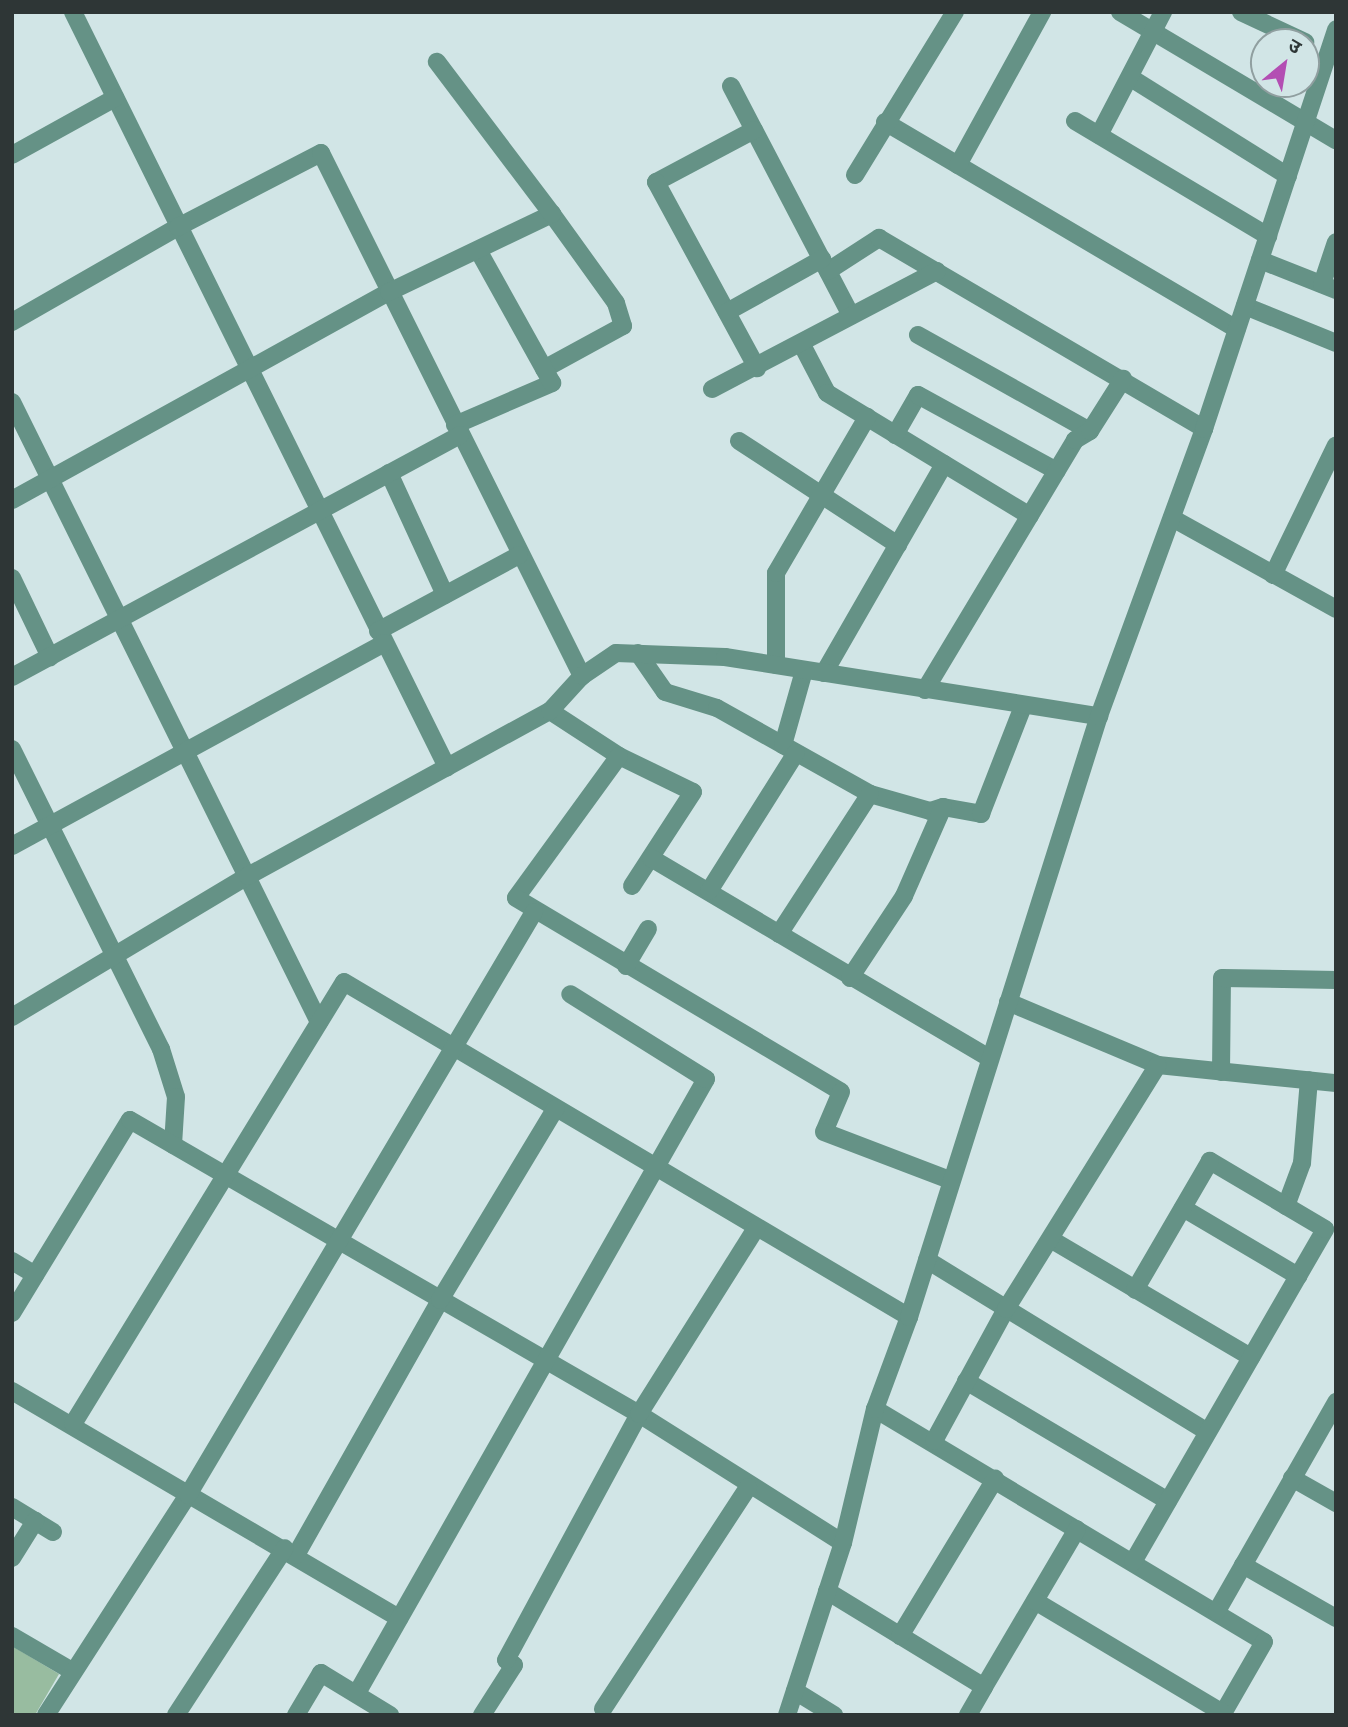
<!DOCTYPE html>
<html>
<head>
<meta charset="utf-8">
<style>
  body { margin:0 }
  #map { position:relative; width:1348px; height:1727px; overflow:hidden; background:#d1e5e6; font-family:Cabin,"Noto Sans Devanagari",sans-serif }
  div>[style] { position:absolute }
  .green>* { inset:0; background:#98bca0 }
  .minor>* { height:18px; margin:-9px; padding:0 9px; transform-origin:9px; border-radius:9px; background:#659286 }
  span { translate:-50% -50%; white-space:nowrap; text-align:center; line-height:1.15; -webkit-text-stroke:6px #d1e5e6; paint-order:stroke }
  .frame { position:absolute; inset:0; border:14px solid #2e3636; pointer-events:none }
  .north { position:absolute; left:1250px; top:28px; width:70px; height:70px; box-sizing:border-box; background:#d1e5e6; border:2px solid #909fa0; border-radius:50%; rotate:30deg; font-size:19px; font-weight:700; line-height:28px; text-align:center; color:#2e3636 }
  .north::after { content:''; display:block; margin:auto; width:24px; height:32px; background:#b34eb3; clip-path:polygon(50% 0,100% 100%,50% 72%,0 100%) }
</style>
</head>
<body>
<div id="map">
  <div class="green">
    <i style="clip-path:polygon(12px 1646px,59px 1674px,35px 1715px,12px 1715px)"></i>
  </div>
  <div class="minor">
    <i style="left:73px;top:12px;width:843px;rotate:63.65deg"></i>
    <i style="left:1120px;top:12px;width:251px;rotate:30.7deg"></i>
    <i style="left:1241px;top:12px;width:71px;rotate:25.1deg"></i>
    <i style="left:1131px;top:78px;width:185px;rotate:32deg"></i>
    <i style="left:731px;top:86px;width:259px;rotate:62.4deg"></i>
    <i style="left:1075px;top:121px;width:225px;rotate:30.8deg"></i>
    <i style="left:885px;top:122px;width:408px;rotate:30.5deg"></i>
    <i style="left:754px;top:130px;width:111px;rotate:152deg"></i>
    <i style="left:656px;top:182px;width:212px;rotate:61.5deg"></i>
    <i style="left:1099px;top:135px;width:139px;rotate:-62.5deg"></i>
    <i style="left:12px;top:155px;width:118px;rotate:-29deg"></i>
    <i style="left:958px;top:165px;width:175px;rotate:-61.2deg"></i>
    <i style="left:855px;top:175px;width:191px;rotate:-58.5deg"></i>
    <i style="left:1260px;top:260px;width:82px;rotate:21.5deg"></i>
    <i style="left:828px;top:271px;width:61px;rotate:-32.9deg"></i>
    <i style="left:879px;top:238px;width:377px;rotate:30.4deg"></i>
    <i style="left:1322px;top:284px;width:44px;rotate:-71.6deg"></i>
    <i style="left:1245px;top:306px;width:98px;rotate:22.1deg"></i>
    <i style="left:727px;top:312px;width:109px;rotate:-29.2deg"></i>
    <i style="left:12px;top:322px;width:191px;rotate:-29.8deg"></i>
    <i style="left:178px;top:227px;width:161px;rotate:-27.4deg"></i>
    <i style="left:321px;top:153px;width:585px;rotate:63.48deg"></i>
    <i style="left:918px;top:335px;width:197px;rotate:29.2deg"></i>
    <i style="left:801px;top:343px;width:56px;rotate:62.5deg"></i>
    <i style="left:827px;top:393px;width:237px;rotate:31.2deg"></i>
    <i style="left:544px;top:369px;width:90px;rotate:-28.6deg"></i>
    <i style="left:623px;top:326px;width:24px;rotate:-107deg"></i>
    <i style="left:616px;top:303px;width:110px;rotate:-125.7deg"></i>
    <i style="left:712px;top:389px;width:254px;rotate:-27.7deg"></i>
    <i style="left:12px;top:402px;width:692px;rotate:63.66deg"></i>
    <i style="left:455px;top:425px;width:106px;rotate:-23.4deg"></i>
    <i style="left:552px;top:383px;width:152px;rotate:-119.1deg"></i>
    <i style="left:895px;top:435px;width:46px;rotate:-60.1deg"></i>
    <i style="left:918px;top:395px;width:158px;rotate:28.7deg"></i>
    <i style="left:739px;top:441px;width:190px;rotate:33.2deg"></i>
    <i style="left:389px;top:473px;width:134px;rotate:65.3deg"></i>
    <i style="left:12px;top:500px;width:431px;rotate:-28.9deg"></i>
    <i style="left:389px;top:292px;width:181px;rotate:-25.6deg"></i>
    <i style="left:552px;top:214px;width:191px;rotate:-127.1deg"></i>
    <i style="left:1172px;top:518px;width:188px;rotate:29deg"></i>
    <i style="left:1273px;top:575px;width:144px;rotate:-64.1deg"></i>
    <i style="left:12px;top:578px;width:88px;rotate:64.3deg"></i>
    <i style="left:378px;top:631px;width:160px;rotate:-28.3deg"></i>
    <i style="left:638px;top:653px;width:47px;rotate:55.3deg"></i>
    <i style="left:665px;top:692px;width:54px;rotate:17.1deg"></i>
    <i style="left:717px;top:708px;width:176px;rotate:29.3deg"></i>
    <i style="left:870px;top:794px;width:62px;rotate:15.8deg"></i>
    <i style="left:930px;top:811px;width:14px;rotate:-17deg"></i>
    <i style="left:943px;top:807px;width:39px;rotate:10deg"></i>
    <i style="left:981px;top:814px;width:116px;rotate:-68.7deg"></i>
    <i style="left:776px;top:665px;width:92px;rotate:-90deg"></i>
    <i style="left:776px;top:573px;width:181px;rotate:-59.7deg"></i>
    <i style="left:824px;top:673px;width:241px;rotate:-60.1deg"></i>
    <i style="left:12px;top:677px;width:509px;rotate:-28.38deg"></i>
    <i style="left:925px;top:690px;width:292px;rotate:-59deg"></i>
    <i style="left:1075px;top:440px;width:17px;rotate:-31deg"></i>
    <i style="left:1090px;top:431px;width:62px;rotate:-57.6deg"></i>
    <i style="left:550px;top:711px;width:82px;rotate:33.1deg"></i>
    <i style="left:619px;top:756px;width:82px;rotate:25.9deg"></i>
    <i style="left:693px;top:792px;width:112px;rotate:123deg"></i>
    <i style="left:783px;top:745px;width:77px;rotate:-74.2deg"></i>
    <i style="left:12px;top:749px;width:335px;rotate:63.6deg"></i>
    <i style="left:161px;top:1049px;width:50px;rotate:72.6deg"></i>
    <i style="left:176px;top:1097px;width:48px;rotate:93.6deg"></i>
    <i style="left:619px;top:756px;width:175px;rotate:126deg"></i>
    <i style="left:516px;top:898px;width:378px;rotate:30.8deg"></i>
    <i style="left:841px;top:1092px;width:43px;rotate:113deg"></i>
    <i style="left:824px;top:1132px;width:135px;rotate:20.9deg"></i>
    <i style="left:12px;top:846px;width:424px;rotate:-28.6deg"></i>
    <i style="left:651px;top:858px;width:391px;rotate:30.6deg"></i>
    <i style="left:709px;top:891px;width:163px;rotate:-57.8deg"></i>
    <i style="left:779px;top:934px;width:167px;rotate:-57deg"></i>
    <i style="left:626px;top:966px;width:43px;rotate:-59.3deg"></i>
    <i style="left:850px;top:978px;width:98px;rotate:-56.6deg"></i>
    <i style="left:904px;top:896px;width:97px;rotate:-66.3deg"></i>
    <i style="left:1008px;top:1002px;width:163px;rotate:22.8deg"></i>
    <i style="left:1158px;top:1065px;width:179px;rotate:5.8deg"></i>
    <i style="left:12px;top:1017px;width:275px;rotate:-30.9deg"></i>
    <i style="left:248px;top:876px;width:344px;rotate:-28.7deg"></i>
    <i style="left:550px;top:711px;width:47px;rotate:-47.6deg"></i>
    <i style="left:582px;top:676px;width:41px;rotate:-34.1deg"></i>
    <i style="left:616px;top:653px;width:109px;rotate:2.1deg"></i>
    <i style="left:725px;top:657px;width:379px;rotate:9deg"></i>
    <i style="left:1221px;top:1072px;width:94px;rotate:-89.4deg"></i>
    <i style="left:1222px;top:978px;width:114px;rotate:1deg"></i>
    <i style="left:1286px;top:1206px;width:46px;rotate:-69.6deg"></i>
    <i style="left:1302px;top:1163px;width:83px;rotate:-85.2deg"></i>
    <i style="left:1183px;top:1208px;width:134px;rotate:30.6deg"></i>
    <i style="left:1052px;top:1240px;width:231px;rotate:30.5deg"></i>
    <i style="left:927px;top:1260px;width:329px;rotate:31.5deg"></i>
    <i style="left:12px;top:1261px;width:27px;rotate:31deg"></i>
    <i style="left:12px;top:1313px;width:226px;rotate:-58.6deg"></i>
    <i style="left:130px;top:1120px;width:588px;rotate:30.01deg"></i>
    <i style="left:639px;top:1414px;width:241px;rotate:32.3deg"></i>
    <i style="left:966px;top:1381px;width:235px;rotate:30.7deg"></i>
    <i style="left:12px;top:1391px;width:449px;rotate:30.4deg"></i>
    <i style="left:875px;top:1409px;width:453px;rotate:30.9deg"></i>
    <i style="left:1264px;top:1642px;width:84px;rotate:119.9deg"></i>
    <i style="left:73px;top:1424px;width:518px;rotate:-58.49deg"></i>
    <i style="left:344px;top:982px;width:657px;rotate:30.66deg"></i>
    <i style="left:934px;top:1441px;width:150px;rotate:-61.4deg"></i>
    <i style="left:1006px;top:1309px;width:287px;rotate:-58.1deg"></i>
    <i style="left:1292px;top:1478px;width:51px;rotate:29.6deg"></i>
    <i style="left:12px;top:1507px;width:48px;rotate:31.4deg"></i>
    <i style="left:296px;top:1555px;width:293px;rotate:-60.5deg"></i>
    <i style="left:440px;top:1300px;width:224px;rotate:-58.9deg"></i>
    <i style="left:12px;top:1558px;width:44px;rotate:-58.1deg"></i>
    <i style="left:1133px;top:1562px;width:384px;rotate:-60deg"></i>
    <i style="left:1325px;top:1229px;width:134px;rotate:-149.4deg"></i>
    <i style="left:1210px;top:1161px;width:149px;rotate:120.2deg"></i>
    <i style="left:1243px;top:1565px;width:107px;rotate:29.7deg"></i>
    <i style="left:827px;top:1591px;width:184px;rotate:31.4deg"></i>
    <i style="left:984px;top:1687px;width:183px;rotate:-59.5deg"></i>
    <i style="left:1035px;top:1601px;width:219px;rotate:30.8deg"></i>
    <i style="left:1217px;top:1611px;width:241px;rotate:-60.3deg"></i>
    <i style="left:12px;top:1636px;width:69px;rotate:30.3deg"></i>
    <i style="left:900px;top:1636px;width:184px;rotate:-58.8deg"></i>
    <i style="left:795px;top:1691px;width:46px;rotate:31.6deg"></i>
    <i style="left:357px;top:1693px;width:706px;rotate:-60.39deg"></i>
    <i style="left:706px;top:1079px;width:160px;rotate:-148deg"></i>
    <i style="left:603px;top:1709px;width:265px;rotate:-56.8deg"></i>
    <i style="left:46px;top:1715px;width:262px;rotate:-57.2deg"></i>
    <i style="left:188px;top:1495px;width:678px;rotate:-59.31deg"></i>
    <i style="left:176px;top:1715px;width:199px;rotate:-56.9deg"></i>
    <i style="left:296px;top:1715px;width:49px;rotate:-59.2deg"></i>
    <i style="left:321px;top:1673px;width:81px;rotate:31.3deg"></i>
    <i style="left:482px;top:1715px;width:59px;rotate:-57.4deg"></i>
    <i style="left:514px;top:1665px;width:9px;rotate:-148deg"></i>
    <i style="left:506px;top:1660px;width:280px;rotate:-61.6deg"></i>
    <i style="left:639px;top:1414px;width:220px;rotate:-57.8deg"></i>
    <i style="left:787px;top:1715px;width:181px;rotate:-72deg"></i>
    <i style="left:843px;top:1543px;width:138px;rotate:-76.6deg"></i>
    <i style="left:875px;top:1409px;width:98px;rotate:-69.7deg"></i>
    <i style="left:909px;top:1317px;width:630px;rotate:-72.46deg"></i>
    <i style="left:1099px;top:716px;width:306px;rotate:-69.9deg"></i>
    <i style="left:1204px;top:429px;width:421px;rotate:-71.7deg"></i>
    <i style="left:968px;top:1715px;width:32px;rotate:-60deg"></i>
  </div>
  <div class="frame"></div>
  <div class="north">उ</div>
</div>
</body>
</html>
